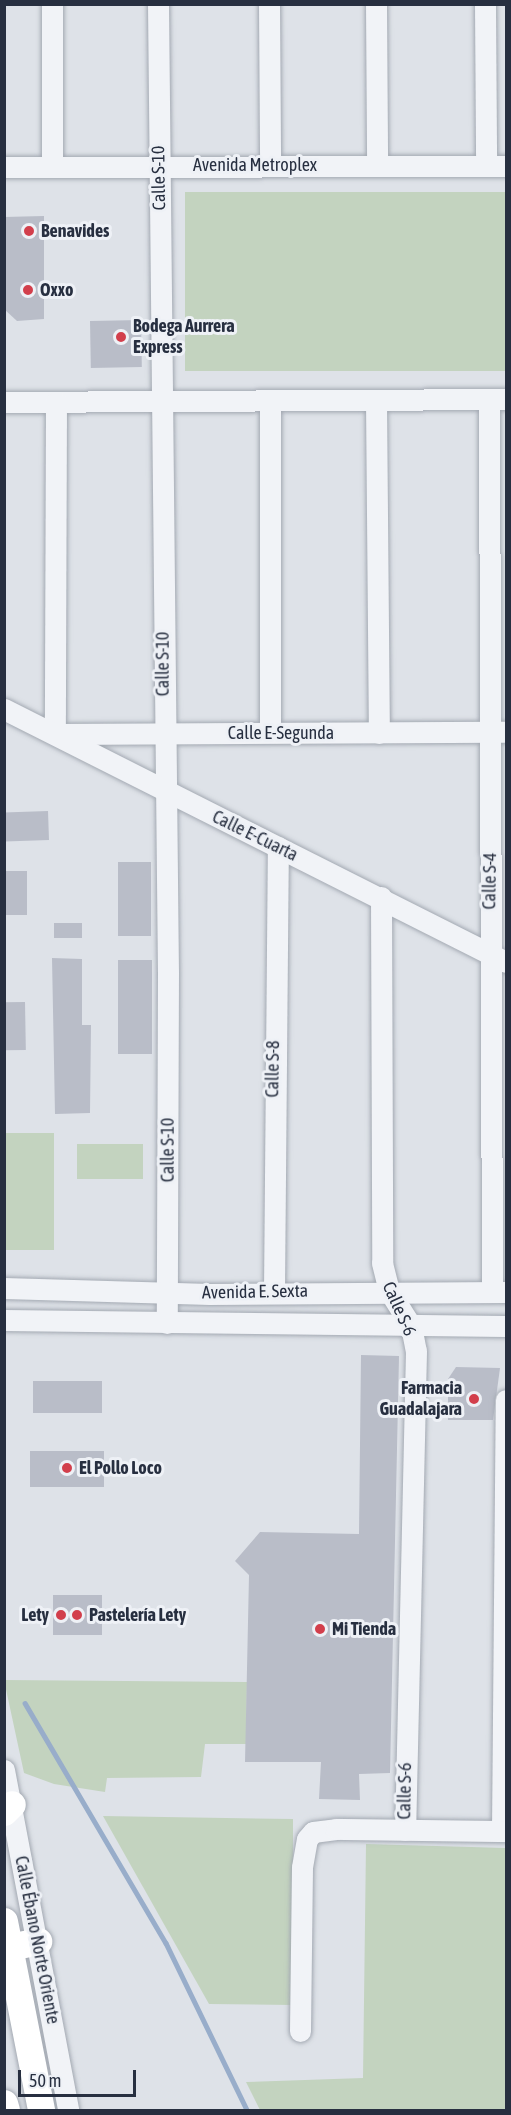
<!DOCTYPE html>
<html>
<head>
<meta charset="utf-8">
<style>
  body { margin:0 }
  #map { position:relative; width:511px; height:2115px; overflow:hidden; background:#dee2e8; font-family:"Asap Condensed",sans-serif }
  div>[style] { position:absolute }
  .green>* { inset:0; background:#c3d3bf; transform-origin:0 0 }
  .stream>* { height:4.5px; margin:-2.25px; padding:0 2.25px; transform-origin:2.25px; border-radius:2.25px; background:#98adca }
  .building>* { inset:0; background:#b9bdc8; transform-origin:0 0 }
  .roads { filter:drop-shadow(0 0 2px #a3a9b2) drop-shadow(0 0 2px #a3a9b2) }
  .minor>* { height:21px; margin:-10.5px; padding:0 10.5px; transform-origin:10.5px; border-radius:10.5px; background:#f1f3f7 }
  .major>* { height:27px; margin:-13.5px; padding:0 13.5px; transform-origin:13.5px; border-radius:13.5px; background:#fff }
  .dots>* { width:16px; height:16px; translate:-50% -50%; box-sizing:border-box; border:3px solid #eef1f6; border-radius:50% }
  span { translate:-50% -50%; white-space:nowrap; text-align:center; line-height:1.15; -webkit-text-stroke:6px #eef1f6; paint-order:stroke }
  .street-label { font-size:18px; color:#272f40 }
  .poi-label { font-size:18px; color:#272f40; font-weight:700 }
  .left { translate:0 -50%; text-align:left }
  .right { translate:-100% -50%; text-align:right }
  .frame { position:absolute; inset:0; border:6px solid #272f40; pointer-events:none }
  .scale { position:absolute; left:18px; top:2070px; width:118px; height:27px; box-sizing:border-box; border:3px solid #272f40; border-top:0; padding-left:8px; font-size:18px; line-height:21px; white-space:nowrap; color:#272f40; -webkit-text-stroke:4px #eef1f6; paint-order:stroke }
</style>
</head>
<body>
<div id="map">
  <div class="green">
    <i style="left:506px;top:192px;width:179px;height:321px;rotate:90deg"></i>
    <i style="left:54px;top:1133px;width:117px;height:49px;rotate:90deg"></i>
    <i style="left:143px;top:1144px;width:35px;height:66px;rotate:90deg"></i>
    <i style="clip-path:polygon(4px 1680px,247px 1682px,246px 1744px,205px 1744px,201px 1777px,107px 1778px,105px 1792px,54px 1784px,24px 1773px)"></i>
    <i style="clip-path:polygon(103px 1816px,293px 1819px,293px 2005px,209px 2004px)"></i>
    <i style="clip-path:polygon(366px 1844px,506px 1848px,506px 2110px,260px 2110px,246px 2082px,363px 2078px)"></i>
  </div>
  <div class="stream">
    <i style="left:25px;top:1703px;width:278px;rotate:59.6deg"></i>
    <i style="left:166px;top:1943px;width:186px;rotate:64.1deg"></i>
  </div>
  <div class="building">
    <i style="clip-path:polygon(44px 216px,44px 319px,17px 321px,4px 309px,4px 217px)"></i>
    <i style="left:141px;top:320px;width:47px;height:51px;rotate:89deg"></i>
    <i style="left:48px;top:811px;width:29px;height:44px;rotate:88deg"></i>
    <i style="left:118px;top:862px;width:33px;height:74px"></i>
    <i style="left:4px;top:871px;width:23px;height:44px"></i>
    <i style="left:82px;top:923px;width:15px;height:28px;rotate:90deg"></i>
    <i style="clip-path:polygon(52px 958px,82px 959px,82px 1025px,91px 1025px,90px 1113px,55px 1114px)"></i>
    <i style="left:118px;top:960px;width:34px;height:94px"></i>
    <i style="left:25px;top:1002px;width:48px;height:21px;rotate:89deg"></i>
    <i style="clip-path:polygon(361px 1355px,399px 1356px,390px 1773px,359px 1774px,360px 1800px,319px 1799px,321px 1762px,245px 1762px,249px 1575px,235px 1561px,260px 1532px,359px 1534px)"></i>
    <i style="clip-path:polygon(456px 1367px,500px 1368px,493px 1420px,448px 1420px,448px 1379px)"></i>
    <i style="left:33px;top:1381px;width:69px;height:32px"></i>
    <i style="left:30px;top:1451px;width:74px;height:36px"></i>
    <i style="left:53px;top:1595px;width:49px;height:40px"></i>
  </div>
  <div class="roads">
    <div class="minor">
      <i style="left:52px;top:4px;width:161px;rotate:90deg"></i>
      <i style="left:158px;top:4px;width:968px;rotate:89.41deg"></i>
      <i style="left:168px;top:972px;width:351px;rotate:90.2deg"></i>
      <i style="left:269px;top:4px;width:161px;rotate:89.6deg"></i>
      <i style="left:376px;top:4px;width:162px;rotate:89.6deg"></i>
      <i style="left:485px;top:4px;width:162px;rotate:89.6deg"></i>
      <i style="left:4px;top:167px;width:502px;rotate:-0.11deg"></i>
      <i style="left:489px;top:399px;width:893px;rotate:89.81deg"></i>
      <i style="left:270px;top:400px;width:332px;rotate:90deg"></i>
      <i style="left:376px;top:400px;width:333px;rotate:89.5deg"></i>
      <i style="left:4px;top:402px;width:502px;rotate:-0.34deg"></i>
      <i style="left:56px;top:402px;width:332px;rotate:90.2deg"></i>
      <i style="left:55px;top:734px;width:450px;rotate:-0.3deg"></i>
      <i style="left:4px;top:709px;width:562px;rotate:26.75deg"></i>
      <i style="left:381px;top:897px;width:366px;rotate:89.8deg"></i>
      <i style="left:382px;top:1263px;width:29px;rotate:76deg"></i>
      <i style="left:389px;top:1291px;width:41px;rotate:57.8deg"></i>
      <i style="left:411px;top:1326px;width:25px;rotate:79deg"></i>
      <i style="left:416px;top:1351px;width:479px;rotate:91.3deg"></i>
      <i style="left:4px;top:1288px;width:206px;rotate:1.7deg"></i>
      <i style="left:210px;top:1294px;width:296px;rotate:-0.4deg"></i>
      <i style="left:274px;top:1292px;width:445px;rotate:-89.5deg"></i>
      <i style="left:4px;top:1320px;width:502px;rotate:0.68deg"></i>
      <i style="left:4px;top:1770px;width:346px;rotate:79.3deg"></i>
      <i style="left:502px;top:1831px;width:431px;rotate:-89.5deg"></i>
      <i style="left:300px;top:2031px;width:164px;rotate:-89.3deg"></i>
      <i style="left:302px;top:1867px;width:28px;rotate:-80deg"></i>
      <i style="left:307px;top:1839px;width:9px;rotate:-49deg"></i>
      <i style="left:313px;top:1832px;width:23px;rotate:-7deg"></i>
      <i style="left:336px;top:1829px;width:170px;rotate:0.7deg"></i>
    </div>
    <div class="major">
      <i style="left:4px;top:1812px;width:11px;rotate:-45deg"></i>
      <i style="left:4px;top:1921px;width:193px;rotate:78.9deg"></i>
      <i style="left:10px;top:1947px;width:29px;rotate:-12deg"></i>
      <i style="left:4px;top:2103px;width:7px;rotate:74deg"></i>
    </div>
  </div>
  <div class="dots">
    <i style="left:29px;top:231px;background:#d23f4c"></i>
    <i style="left:28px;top:290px;background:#d23f4c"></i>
    <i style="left:121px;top:337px;background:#d23f4c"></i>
    <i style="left:474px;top:1399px;background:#d23f4c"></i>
    <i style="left:67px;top:1468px;background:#d23f4c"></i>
    <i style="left:61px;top:1615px;background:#d23f4c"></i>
    <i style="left:77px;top:1615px;background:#d23f4c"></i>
    <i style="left:320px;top:1629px;background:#d23f4c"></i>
  </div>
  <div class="street-label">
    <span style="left:255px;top:165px">Avenida Metroplex</span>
    <span style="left:159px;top:178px;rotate:-91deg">Calle S-10</span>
    <span style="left:163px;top:664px;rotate:-90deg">Calle S-10</span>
    <span style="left:281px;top:733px">Calle E-Segunda</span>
    <span style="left:255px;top:836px;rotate:26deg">Calle E-Cuarta</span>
    <span style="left:490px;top:881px;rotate:-89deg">Calle S-4</span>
    <span style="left:273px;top:1069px;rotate:-89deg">Calle S-8</span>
    <span style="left:168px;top:1150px;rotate:-90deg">Calle S-10</span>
    <span style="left:255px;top:1292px;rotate:-1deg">Avenida E. Sexta</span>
    <span style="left:399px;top:1309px;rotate:66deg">Calle S-6</span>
    <span style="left:405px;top:1791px;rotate:-89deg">Calle S-6</span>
    <span style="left:37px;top:1940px;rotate:79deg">Calle Ébano Norte Oriente</span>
  </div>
  <div class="poi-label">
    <span class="left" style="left:41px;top:231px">Benavides</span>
    <span class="left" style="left:40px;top:290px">Oxxo</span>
    <span class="left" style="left:133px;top:337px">Bodega Aurrera<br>Express</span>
    <span class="right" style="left:462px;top:1399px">Farmacia<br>Guadalajara</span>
    <span class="left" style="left:79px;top:1468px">El Pollo Loco</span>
    <span class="right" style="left:49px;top:1615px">Lety</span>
    <span class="left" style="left:89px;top:1615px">Pastelería Lety</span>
    <span class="left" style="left:332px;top:1629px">Mi Tienda</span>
  </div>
  <div class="frame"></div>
  <div class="scale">50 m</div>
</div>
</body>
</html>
